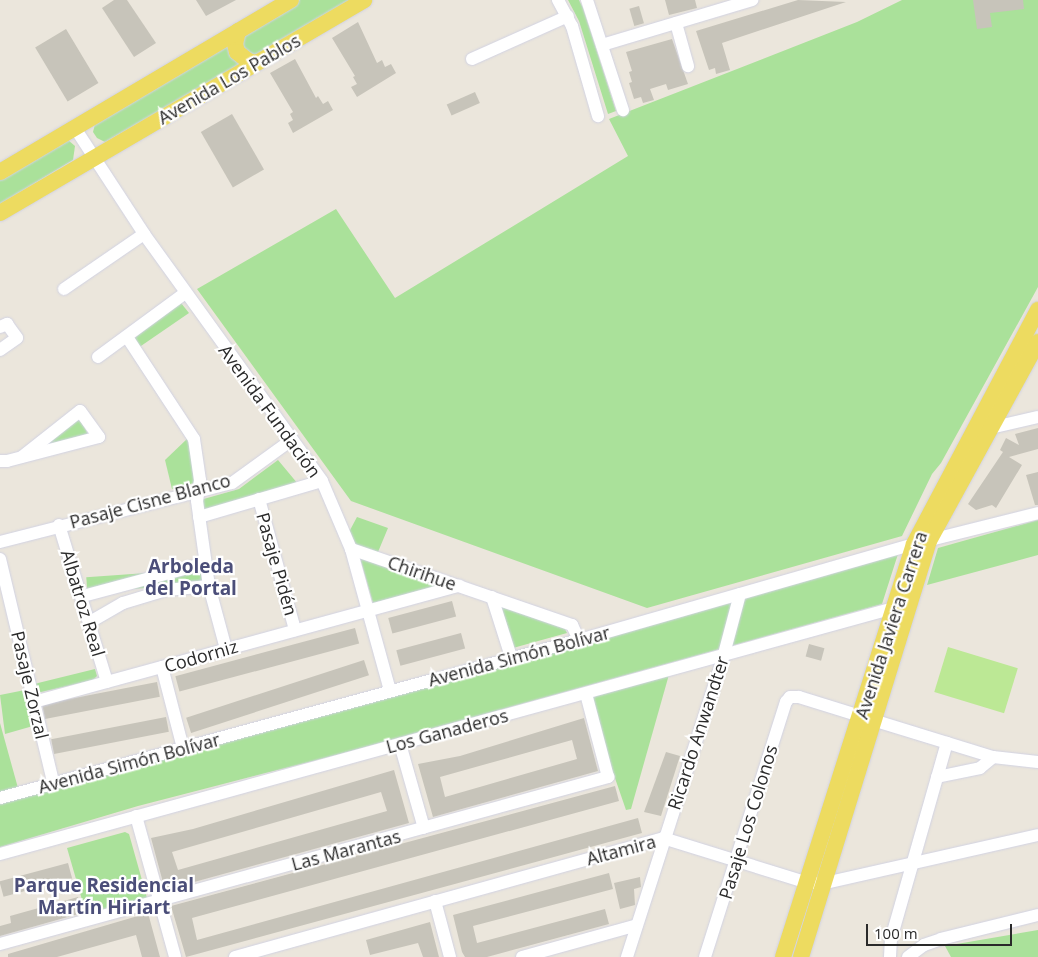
<!DOCTYPE html>
<html>
<head>
<meta charset="utf-8">
<style>
  body { margin:0 }
  #map { position:relative; width:1038px; height:957px; overflow:hidden; background:#ebe6dc; font-family:"Open Sans",sans-serif }
  div>[style] { position:absolute }
  .green>* { inset:0; background:#aae19a; transform-origin:0 0 }
  .pitch>* { inset:0; background:#bce895; transform-origin:0 0 }
  .building>* { inset:0; background:#c7c4ba; transform-origin:0 0 }
  .roads { filter:drop-shadow(0 0 1px #d1d2e2) drop-shadow(0 0 1px #d1d2e2) }
  .minor>* { height:12px; margin:-6px; padding:0 6px; transform-origin:6px; border-radius:6px; background:#fff }
  .major>* { height:16px; margin:-8px; padding:0 8px; transform-origin:8px; border-radius:8px; background:#eddb60 }
  span { translate:-50% -50%; white-space:nowrap; text-align:center; line-height:1.15; -webkit-text-stroke:4.5px #fff; paint-order:stroke }
  .street-label { font-size:18px; color:#2a2a2a }
  .neighbourhood-label { font-size:19px; color:#4b4e79; font-weight:700 }
  .scale { position:absolute; left:866px; top:924px; width:146px; height:22px; box-sizing:border-box; border:2px solid #2a2a2a; border-top:0; padding-left:6px; font-size:15px; line-height:18px; white-space:nowrap; color:#2a2a2a; -webkit-text-stroke:4px #fff; paint-order:stroke }
</style>
</head>
<body>
<div id="map">
  <div class="green">
    <i style="clip-path:polygon(300px 0,354px 0,105px 142px,97px 138px,93px 132px,96px 120px)"></i>
    <i style="clip-path:polygon(568px 0,579px 0,583px 8px,616px 111px,608px 114px,579px 21px)"></i>
    <i style="clip-path:polygon(902px 0,1038px 0,1038px 287px,941px 463px,932px 474px,902px 536px,647px 608px,351px 501px,197px 289px,336px 209px,395px 298px,628px 156px,609px 119px,857px 22px)"></i>
    <i style="clip-path:polygon(68px 140px,75px 146px,73px 160px,0 204px,0 176px)"></i>
    <i style="clip-path:polygon(181px 303px,189px 313px,138px 348px,133px 339px)"></i>
    <i style="clip-path:polygon(79px 418px,88px 434px,38px 448px)"></i>
    <i style="clip-path:polygon(188px 438px,197px 482px,172px 489px,165px 460px)"></i>
    <i style="clip-path:polygon(278px 460px,298px 484px,204px 510px,200px 500px,239px 489px)"></i>
    <i style="clip-path:polygon(357px 517px,388px 528px,378px 552px,357px 547px,349px 532px)"></i>
    <i style="clip-path:polygon(1038px 520px,1038px 555px,927px 585px,938px 548px)"></i>
    <i style="clip-path:polygon(898px 554px,882px 604px,336px 755px,138px 806px,0 847px,0 804px)"></i>
    <i style="clip-path:polygon(360px 558px,435px 583px,437px 587px,373px 603px)"></i>
    <i style="left:203px;top:569px;width:15px;height:117px;rotate:86deg"></i>
    <i style="clip-path:polygon(500px 604px,564px 627px,567px 633px,513px 648px)"></i>
    <i style="clip-path:polygon(95px 669px,97px 676px,93px 680px,37px 693px,34px 684px)"></i>
    <i style="clip-path:polygon(670px 671px,631px 809px,626px 810px,586px 694px)"></i>
    <i style="clip-path:polygon(25px 690px,33px 726px,5px 734px,0 695px)"></i>
    <i style="clip-path:polygon(0 723px,18px 788px,0 793px)"></i>
    <i style="clip-path:polygon(125px 832px,129px 834px,147px 898px,87px 917px,67px 848px)"></i>
    <i style="clip-path:polygon(1038px 930px,1038px 957px,951px 957px,945px 946px)"></i>
  </div>
  <div class="pitch">
    <i style="left:948px;top:647px;width:73px;height:47px;rotate:17deg"></i>
  </div>
  <div class="building">
    <i style="clip-path:polygon(114px 0,127px 0,156px 43px,134px 57px,102px 8px)"></i>
    <i style="clip-path:polygon(196px 0,236px 0,206px 16px)"></i>
    <i style="clip-path:polygon(665px 0,695px 0,697px 8px,669px 15px)"></i>
    <i style="clip-path:polygon(798px 0,846px 2px,722px 43px,730px 70px,716px 74px,715px 68px,709px 70px,696px 31px)"></i>
    <i style="clip-path:polygon(973px 0,1023px 0,1024px 9px,990px 13px,992px 27px,977px 29px)"></i>
    <i style="left:639px;top:6px;width:18px;height:10px;rotate:74deg"></i>
    <i style="clip-path:polygon(358px 22px,377px 63px,382px 60px,385px 67px,391px 64px,396px 73px,357px 97px,351px 87px,357px 84px,353px 77px,355px 76px,332px 38px)"></i>
    <i style="left:66px;top:29px;width:63px;height:36px;rotate:59deg"></i>
    <i style="clip-path:polygon(672px 39px,688px 84px,668px 90px,666px 84px,650px 89px,654px 100px,643px 103px,641px 97px,634px 99px,629px 83px,632px 82px,629px 72px,632px 71px,626px 52px)"></i>
    <i style="clip-path:polygon(295px 59px,316px 98px,318px 96px,323px 104px,328px 101px,333px 110px,293px 133px,288px 123px,293px 120px,290px 114px,293px 112px,270px 73px)"></i>
    <i style="left:475px;top:92px;width:12px;height:31px;rotate:66deg"></i>
    <i style="left:232px;top:114px;width:64px;height:36px;rotate:60deg"></i>
    <i style="clip-path:polygon(1038px 428px,1038px 449px,1009px 457px,1022px 465px,996px 508px,992px 505px,976px 510px,968px 504px,1003px 452px,1000px 450px,1006px 438px,1019px 445px,1015px 434px)"></i>
    <i style="clip-path:polygon(1038px 472px,1038px 505px,1035px 505px,1026px 475px)"></i>
    <i style="left:452px;top:601px;width:16px;height:66px;rotate:75deg"></i>
    <i style="left:355px;top:628px;width:16px;height:186px;rotate:75deg"></i>
    <i style="left:461px;top:633px;width:16px;height:67px;rotate:75deg"></i>
    <i style="left:809px;top:644px;width:16px;height:13px;rotate:15deg"></i>
    <i style="left:364px;top:660px;width:16px;height:187px;rotate:72deg"></i>
    <i style="left:157px;top:682px;width:15px;height:117px;rotate:79deg"></i>
    <i style="left:166px;top:717px;width:15px;height:117px;rotate:79deg"></i>
    <i style="clip-path:polygon(evenodd,584px 718px,598px 771px,433px 817px,418px 764px,460px 756px,584px 718px,572px 740px,577px 759px,445px 797px,440px 777px,572px 740px)"></i>
    <i style="clip-path:polygon(666px 752px,680px 756px,661px 816px,644px 812px)"></i>
    <i style="clip-path:polygon(evenodd,394px 770px,409px 823px,165px 890px,151px 838px,193px 829px,394px 770px,381px 792px,387px 811px,178px 870px,172px 852px,381px 792px)"></i>
    <i style="clip-path:polygon(615px 786px,619px 801px,192px 918px,197px 940px,638px 818px,642px 833px,186px 957px,171px 906px)"></i>
    <i style="left:68px;top:863px;width:16px;height:71px;rotate:75deg"></i>
    <i style="clip-path:polygon(609px 873px,613px 889px,473px 926px,477px 943px,605px 909px,609px 924px,487px 957px,465px 957px,462px 952px,453px 915px)"></i>
    <i style="clip-path:polygon(640px 877px,641px 887px,634px 889px,635px 905px,620px 909px,614px 883px)"></i>
    <i style="clip-path:polygon(78px 897px,82px 913px,0 936px,0 926px,11px 923px,10px 916px)"></i>
    <i style="clip-path:polygon(148px 913px,160px 957px,142px 957px,136px 935px,57px 957px,8px 957px,8px 954px)"></i>
    <i style="clip-path:polygon(430px 922px,439px 957px,423px 957px,418px 943px,370px 955px,366px 940px)"></i>
  </div>
  <div class="roads">
    <div class="minor">
      <i style="left:558px;top:0;width:30px;rotate:62deg"></i>
      <i style="left:572px;top:26px;width:94px;rotate:73.9deg"></i>
      <i style="left:587px;top:0;width:116px;rotate:71.9deg"></i>
      <i style="left:676px;top:23px;width:45px;rotate:74.4deg"></i>
      <i style="left:602px;top:45px;width:157px;rotate:-16.7deg"></i>
      <i style="left:472px;top:59px;width:105px;rotate:-24.1deg"></i>
      <i style="left:75px;top:128px;width:126px;rotate:56.9deg"></i>
      <i style="left:144px;top:234px;width:304px;rotate:54.2deg"></i>
      <i style="left:322px;top:481px;width:74px;rotate:66.9deg"></i>
      <i style="left:351px;top:549px;width:147px;rotate:74.6deg"></i>
      <i style="left:64px;top:289px;width:97px;rotate:-34.5deg"></i>
      <i style="left:0;top:327px;width:8px;rotate:-23deg"></i>
      <i style="left:7px;top:324px;width:17px;rotate:54deg"></i>
      <i style="left:17px;top:338px;width:21px;rotate:145deg"></i>
      <i style="left:127px;top:337px;width:122px;rotate:56.7deg"></i>
      <i style="left:194px;top:439px;width:41px;rotate:81.7deg"></i>
      <i style="left:200px;top:480px;width:21px;rotate:98deg"></i>
      <i style="left:197px;top:501px;width:86px;rotate:82deg"></i>
      <i style="left:209px;top:586px;width:65px;rotate:74.9deg"></i>
      <i style="left:98px;top:357px;width:108px;rotate:-36.3deg"></i>
      <i style="left:990px;top:428px;width:49px;rotate:-12.9deg"></i>
      <i style="left:0;top:461px;width:7px"></i>
      <i style="left:7px;top:461px;width:95px;rotate:-14.6deg"></i>
      <i style="left:99px;top:437px;width:32px;rotate:-126deg"></i>
      <i style="left:80px;top:411px;width:73px;rotate:141.7deg"></i>
      <i style="left:259px;top:499px;width:136px;rotate:74.6deg"></i>
      <i style="left:199px;top:517px;width:128px;rotate:-16.3deg"></i>
      <i style="left:59px;top:525px;width:164px;rotate:73deg"></i>
      <i style="left:0;top:542px;width:239px;rotate:-14.3deg"></i>
      <i style="left:232px;top:483px;width:72px;rotate:-35.9deg"></i>
      <i style="left:351px;top:549px;width:234px;rotate:19deg"></i>
      <i style="left:572px;top:625px;width:17px;rotate:65deg"></i>
      <i style="left:0;top:559px;width:229px;rotate:76.6deg"></i>
      <i style="left:83px;top:596px;width:127px;rotate:-15deg"></i>
      <i style="left:492px;top:597px;width:63px;rotate:72.4deg"></i>
      <i style="left:90px;top:622px;width:38px;rotate:-30deg"></i>
      <i style="left:123px;top:603px;width:45px;rotate:-16.8deg"></i>
      <i style="left:166px;top:590px;width:43px;rotate:-5.3deg"></i>
      <i style="left:162px;top:667px;width:84px;rotate:75.5deg"></i>
      <i style="left:34px;top:702px;width:441px;rotate:-15.3deg"></i>
      <i style="left:876px;top:721px;width:122px;rotate:17.1deg"></i>
      <i style="left:993px;top:757px;width:45px;rotate:6.3deg"></i>
      <i style="left:400px;top:744px;width:87px;rotate:74.1deg"></i>
      <i style="left:937px;top:777px;width:44px;rotate:-11.8deg"></i>
      <i style="left:980px;top:768px;width:17px;rotate:-40deg"></i>
      <i style="left:0;top:798px;width:600px;rotate:-15.26deg"></i>
      <i style="left:579px;top:640px;width:348px;rotate:-16deg"></i>
      <i style="left:914px;top:544px;width:128px;rotate:-14deg"></i>
      <i style="left:136px;top:816px;width:146px;rotate:74.5deg"></i>
      <i style="left:0;top:854px;width:927px;rotate:-15.39deg"></i>
      <i style="left:435px;top:901px;width:58px;rotate:75deg"></i>
      <i style="left:0;top:944px;width:631px;rotate:-15.36deg"></i>
      <i style="left:608px;top:777px;width:86px;rotate:-104.8deg"></i>
      <i style="left:235px;top:957px;width:444px;rotate:-15.5deg"></i>
      <i style="left:663px;top:838px;width:152px;rotate:17.2deg"></i>
      <i style="left:808px;top:883px;width:17px"></i>
      <i style="left:825px;top:883px;width:218px;rotate:-12.7deg"></i>
      <i style="left:522px;top:957px;width:119px;rotate:-15.5deg"></i>
      <i style="left:627px;top:957px;width:318px;rotate:-72.2deg"></i>
      <i style="left:724px;top:654px;width:62px;rotate:-75.1deg"></i>
      <i style="left:705px;top:957px;width:268px;rotate:-72.4deg"></i>
      <i style="left:786px;top:702px;width:6px;rotate:-51deg"></i>
      <i style="left:790px;top:697px;width:9px"></i>
      <i style="left:799px;top:697px;width:64px;rotate:17.3deg"></i>
      <i style="left:890px;top:957px;width:18px;rotate:-87deg"></i>
      <i style="left:891px;top:939px;width:204px;rotate:-74.1deg"></i>
      <i style="left:908px;top:957px;width:20px;rotate:-37deg"></i>
      <i style="left:924px;top:945px;width:18px;rotate:-19deg"></i>
      <i style="left:941px;top:939px;width:100px;rotate:-13.9deg"></i>
    </div>
    <div class="major">
      <i style="left:238px;top:31px;width:13px;rotate:103deg"></i>
      <i style="left:235px;top:44px;width:8px;rotate:76deg"></i>
      <i style="left:237px;top:52px;width:14px;rotate:39deg"></i>
      <i style="left:248px;top:61px;width:9px;rotate:13deg"></i>
      <i style="left:0;top:172px;width:338px;rotate:-30.6deg"></i>
      <i style="left:0;top:213px;width:422px;rotate:-30.3deg"></i>
      <i style="left:783px;top:957px;width:433px;rotate:-72.4deg"></i>
      <i style="left:914px;top:544px;width:265px;rotate:-62.1deg"></i>
      <i style="left:801px;top:957px;width:435px;rotate:-72.9deg"></i>
      <i style="left:929px;top:541px;width:227px;rotate:-61.3deg"></i>
    </div>
  </div>
  <div class="street-label">
    <span style="left:229px;top:79px;rotate:-30deg">Avenida Los Pablos</span>
    <span style="left:270px;top:411px;rotate:54deg">Avenida Fundación</span>
    <span style="left:150px;top:501px;rotate:-15deg">Pasaje Cisne Blanco</span>
    <span style="left:277px;top:564px;rotate:74deg">Pasaje Pidén</span>
    <span style="left:422px;top:573px;rotate:19deg">Chirihue</span>
    <span style="left:83px;top:603px;rotate:73deg">Albatroz Real</span>
    <span style="left:891px;top:625px;rotate:-72deg">Avenida Javiera Carrera</span>
    <span style="left:201px;top:656px;rotate:-16deg">Codorniz</span>
    <span style="left:519px;top:656px;rotate:-15deg">Avenida Simón Bolívar</span>
    <span style="left:30px;top:685px;rotate:77deg">Pasaje Zorzal</span>
    <span style="left:447px;top:731px;rotate:-15deg">Los Ganaderos</span>
    <span style="left:698px;top:733px;rotate:-72deg">Ricardo Anwandter</span>
    <span style="left:129px;top:763px;rotate:-15deg">Avenida Simón Bolívar</span>
    <span style="left:748px;top:822px;rotate:-73deg">Pasaje Los Colonos</span>
    <span style="left:346px;top:850px;rotate:-15deg">Las Marantas</span>
    <span style="left:621px;top:850px;rotate:-15deg">Altamira</span>
  </div>
  <div class="neighbourhood-label">
    <span style="left:191px;top:578px">Arboleda<br>del Portal</span>
    <span style="left:104px;top:897px">Parque Residencial<br>Martín Hiriart</span>
  </div>
  <div class="scale">100 m</div>
</div>
</body>
</html>
